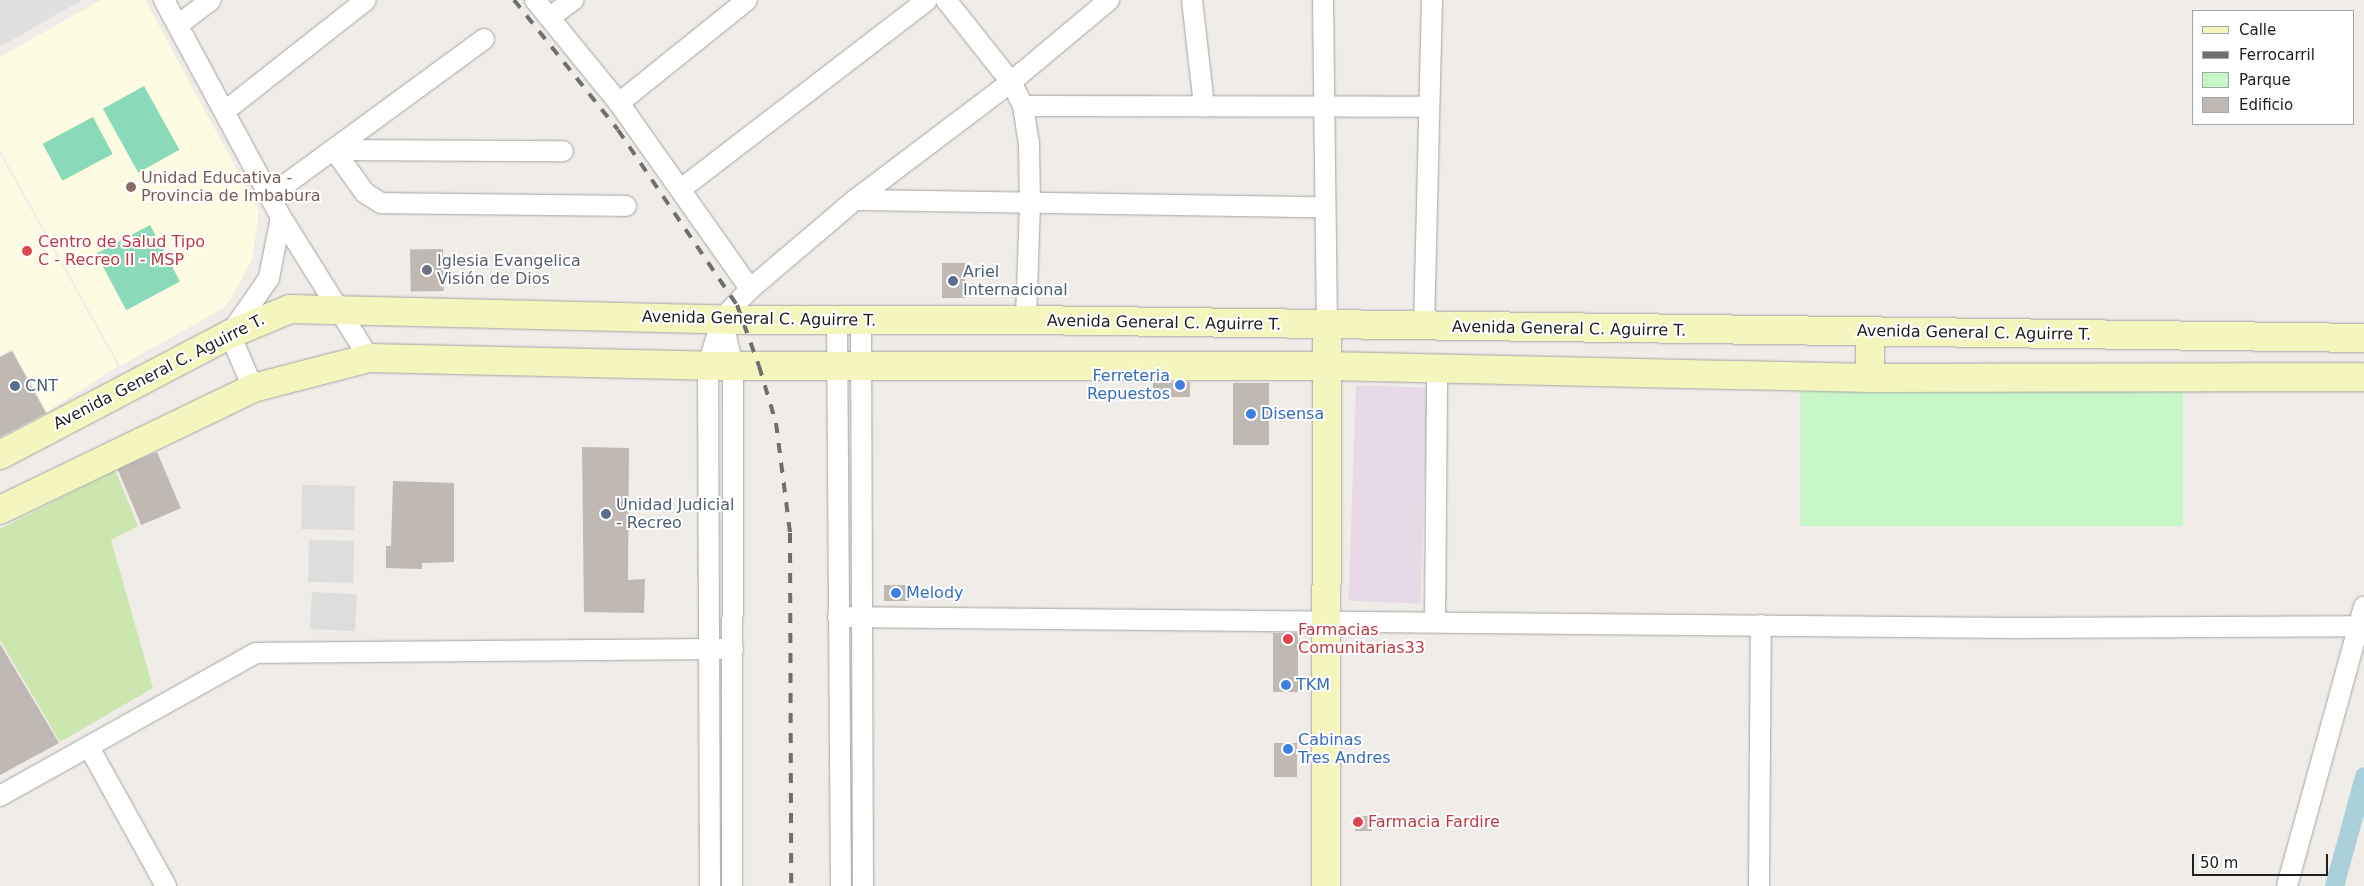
<!DOCTYPE html>
<html>
<head>
<meta charset="utf-8">
<style>
  body { margin:0 }
  #map { position:relative; width:2364px; height:886px; overflow:hidden; background:#f0ece7; font-family:"DejaVu Sans",sans-serif }
  div>[style] { position:absolute }
  .residential>* { inset:0; background:#dedddd; transform-origin:0 0 }
  .industrial>* { inset:0; background:#e8d9e6; transform-origin:0 0 }
  .education>* { inset:0; background:#fdfce2 }
  .grass>* { inset:0; background:#cce6b0 }
  .park>* { inset:0; background:#c7f6c9; transform-origin:0 0 }
  .pitch>* { inset:0; background:#8adab9; transform-origin:0 0 }
  .parking>* { inset:0; background:#e0e0e0 }
  .canal>* { height:19px; margin:-9.5px; padding:0 9.5px; transform-origin:9.5px; border-radius:9.5px; background:#aad1da }
  .building>* { inset:0; background:#c0b8b3; transform-origin:0 0 }
  .roads { filter:drop-shadow(0 0 1px #a4a4a4) drop-shadow(0 0 1px #a4a4a4) }
  .street>* { height:20px; margin:-10px; padding:0 10px; transform-origin:10px; border-radius:10px; background:#fff }
  .secondary>* { height:28px; margin:-14px; padding:0 14px; transform-origin:14px; border-radius:14px; background:#f4f6be }
  .rail>* { height:4px; margin-top:-2px; transform-origin:0; background:repeating-linear-gradient(90deg,#6e6e6e 0 10px,transparent 0 20px) }
  .dots>* { width:14px; height:14px; translate:-50% -50%; box-sizing:border-box; border:2px solid #fff; border-radius:50% }
  span { translate:-50% -50%; white-space:nowrap; text-align:center; line-height:1.15; -webkit-text-stroke:4px #fff; paint-order:stroke }
  .education-label { font-size:16px; color:#785e54 }
  .left { translate:0 -50%; text-align:left }
  .health-label { font-size:16px; color:#be3a42 }
  .worship-label { font-size:16px; color:#5b616d }
  .service-label { font-size:16px; color:#4e5e75 }
  .street-label { font-size:16px; color:#202020 }
  .shop-label { font-size:16px; color:#366cbe }
  .right { translate:-100% -50%; text-align:right }
  .legend { position:absolute; left:2192px; top:10px; width:162px; height:115px; box-sizing:border-box; background:#fff; border:1px solid #a6a6a6; margin:0; padding:6px 9px; list-style:none; font-size:15px; color:#202020 }
  .legend li { display:flex; align-items:center; gap:10px; height:25px }
  .legend b { width:25px; border:1px solid #a6a6a6 }
  .scale { position:absolute; left:2192px; top:854px; width:136px; height:22px; box-sizing:border-box; border:2px solid #202020; border-top:0; padding-left:6px; font-size:15px; line-height:18px; white-space:nowrap; color:#202020; -webkit-text-stroke:4px #fff; paint-order:stroke }
</style>
</head>
<body>
<div id="map">
  <div class="residential">
    <i style="left:302px;top:485px;width:53px;height:44px;rotate:1deg"></i>
    <i style="left:309px;top:540px;width:45px;height:42px;rotate:1deg"></i>
    <i style="left:312px;top:592px;width:45px;height:37px;rotate:3deg"></i>
  </div>
  <div class="industrial">
    <i style="left:1356px;top:385px;width:72px;height:216px;rotate:2deg"></i>
  </div>
  <div class="education">
    <i style="clip-path:polygon(101px 0,145px 0,259px 211px,252px 259px,231px 299px,222px 309px,120px 366px,0 150px,0 57px)"></i>
    <i style="clip-path:polygon(0 154px,118px 366px,47px 412px,12px 349px,0 355px)"></i>
  </div>
  <div class="grass">
    <i style="clip-path:polygon(115px 470px,138px 526px,111px 540px,153px 688px,60px 742px,0 640px,0 529px)"></i>
  </div>
  <div class="park">
    <i style="left:1800px;top:390px;width:383px;height:136px"></i>
  </div>
  <div class="pitch">
    <i style="left:144px;top:86px;width:73px;height:47px;rotate:61deg"></i>
    <i style="left:93px;top:117px;width:42px;height:57px;rotate:62deg"></i>
    <i style="left:150px;top:225px;width:64px;height:61px;rotate:62deg"></i>
  </div>
  <div class="parking">
    <i style="clip-path:polygon(0 0,82px 0,0 47px)"></i>
  </div>
  <div class="canal">
    <i style="left:2334px;top:886px;width:114px;rotate:-74.7deg"></i>
  </div>
  <div class="building">
    <i style="left:443px;top:249px;width:42px;height:33px;rotate:89deg"></i>
    <i style="left:942px;top:263px;width:23px;height:35px"></i>
    <i style="clip-path:polygon(12px 351px,46px 413px,0 437px,0 357px)"></i>
    <i style="left:1153px;top:382px;width:37px;height:15px"></i>
    <i style="left:1233px;top:383px;width:36px;height:62px"></i>
    <i style="clip-path:polygon(582px 447px,629px 448px,628px 580px,645px 579px,644px 613px,584px 612px)"></i>
    <i style="left:157px;top:452px;width:61px;height:43px;rotate:67deg"></i>
    <i style="clip-path:polygon(393px 481px,454px 483px,454px 562px,422px 563px,422px 569px,386px 568px,386px 546px,391px 546px)"></i>
    <i style="left:884px;top:585px;width:24px;height:16px"></i>
    <i style="left:1273px;top:633px;width:25px;height:59px"></i>
    <i style="clip-path:polygon(0 644px,59px 743px,0 775px)"></i>
    <i style="left:1274px;top:743px;width:23px;height:34px"></i>
    <i style="left:1355px;top:816px;width:17px;height:15px"></i>
  </div>
  <div class="roads">
    <div class="street">
      <i style="left:164px;top:0;width:247px;rotate:61.7deg"></i>
      <i style="left:281px;top:217px;width:166px;rotate:58deg"></i>
      <i style="left:535px;top:0;width:133px;rotate:50.8deg"></i>
      <i style="left:619px;top:103px;width:228px;rotate:54.8deg"></i>
      <i style="left:946px;top:0;width:105px;rotate:51.6deg"></i>
      <i style="left:1011px;top:82px;width:27px;rotate:63deg"></i>
      <i style="left:1023px;top:106px;width:37px;rotate:81deg"></i>
      <i style="left:1029px;top:143px;width:61px;rotate:89.1deg"></i>
      <i style="left:1030px;top:204px;width:116px;rotate:92deg"></i>
      <i style="left:1192px;top:0;width:107px;rotate:83.5deg"></i>
      <i style="left:1323px;top:0;width:326px;rotate:89.3deg"></i>
      <i style="left:550px;top:17px;width:29px;rotate:-36deg"></i>
      <i style="left:178px;top:25px;width:41px;rotate:-37.1deg"></i>
      <i style="left:619px;top:103px;width:164px;rotate:-38.8deg"></i>
      <i style="left:1023px;top:106px;width:406px;rotate:0.1deg"></i>
      <i style="left:225px;top:111px;width:179px;rotate:-38.2deg"></i>
      <i style="left:334px;top:150px;width:53px;rotate:54.2deg"></i>
      <i style="left:365px;top:193px;width:19px;rotate:32deg"></i>
      <i style="left:381px;top:203px;width:245px;rotate:0.7deg"></i>
      <i style="left:334px;top:150px;width:229px;rotate:0.3deg"></i>
      <i style="left:681px;top:189px;width:310px;rotate:-37.5deg"></i>
      <i style="left:271px;top:195px;width:264px;rotate:-36.2deg"></i>
      <i style="left:855px;top:200px;width:468px;rotate:0.9deg"></i>
      <i style="left:722px;top:319px;width:48px;rotate:76.8deg"></i>
      <i style="left:733px;top:366px;width:520px;rotate:90.11deg"></i>
      <i style="left:837px;top:320px;width:566px;rotate:89.6deg"></i>
      <i style="left:861px;top:321px;width:565px;rotate:89.8deg"></i>
      <i style="left:1424px;top:327px;width:327px;rotate:-88.6deg"></i>
      <i style="left:253px;top:388px;width:59px;rotate:-113.1deg"></i>
      <i style="left:230px;top:334px;width:68px;rotate:-55.1deg"></i>
      <i style="left:269px;top:278px;width:62px;rotate:-78.9deg"></i>
      <i style="left:838px;top:617px;width:1178px;rotate:0.54deg"></i>
      <i style="left:2016px;top:628px;width:342px;rotate:-0.3deg"></i>
      <i style="left:1435px;top:621px;width:252px;rotate:-89.5deg"></i>
      <i style="left:89px;top:747px;width:159px;rotate:61deg"></i>
      <i style="left:0;top:796px;width:293px;rotate:-29.2deg"></i>
      <i style="left:256px;top:653px;width:477px;rotate:-0.5deg"></i>
      <i style="left:710px;top:886px;width:521px;rotate:-90.22deg"></i>
      <i style="left:708px;top:365px;width:48px;rotate:-73.1deg"></i>
      <i style="left:722px;top:319px;width:41px;rotate:-47deg"></i>
      <i style="left:750px;top:289px;width:138px;rotate:-40.3deg"></i>
      <i style="left:855px;top:200px;width:196px;rotate:-37.1deg"></i>
      <i style="left:1011px;top:82px;width:128px;rotate:-39.9deg"></i>
      <i style="left:1759px;top:886px;width:261px;rotate:-89.6deg"></i>
      <i style="left:2287px;top:886px;width:290px;rotate:-74.6deg"></i>
    </div>
    <div class="secondary">
      <i style="left:1870px;top:332px;width:46px;rotate:90deg"></i>
      <i style="left:0;top:455px;width:260px;rotate:-27.7deg"></i>
      <i style="left:230px;top:334px;width:65px;rotate:-22.6deg"></i>
      <i style="left:290px;top:309px;width:451px;rotate:1.4deg"></i>
      <i style="left:741px;top:320px;width:285px"></i>
      <i style="left:1026px;top:320px;width:1338px;rotate:0.77deg"></i>
      <i style="left:0;top:510px;width:281px;rotate:-25.7deg"></i>
      <i style="left:253px;top:388px;width:120px;rotate:-14.5deg"></i>
      <i style="left:369px;top:358px;width:364px;rotate:1.3deg"></i>
      <i style="left:733px;top:366px;width:595px"></i>
      <i style="left:1328px;top:366px;width:542px;rotate:1.27deg"></i>
      <i style="left:1870px;top:378px;width:494px;rotate:-0.1deg"></i>
      <i style="left:1326px;top:886px;width:560px;rotate:-89.9deg"></i>
    </div>
  </div>
  <div class="rail">
    <i style="left:514px;top:0;width:166px;rotate:51.3deg"></i>
    <i style="left:618px;top:130px;width:212px;rotate:55.8deg"></i>
    <i style="left:737px;top:305px;width:65px;rotate:70.2deg"></i>
    <i style="left:759px;top:366px;width:59px;rotate:73.4deg"></i>
    <i style="left:776px;top:423px;width:111px;rotate:82.7deg"></i>
    <i style="left:790px;top:533px;width:353px;rotate:89.8deg"></i>
  </div>
  <div class="dots">
    <i style="left:131px;top:187px;background:#8d6e63"></i>
    <i style="left:27px;top:251px;background:#e0444e"></i>
    <i style="left:427px;top:270px;background:#6b7280"></i>
    <i style="left:953px;top:281px;background:#5c6f8a"></i>
    <i style="left:1180px;top:385px;background:#3f7fe0"></i>
    <i style="left:15px;top:386px;background:#5c6f8a"></i>
    <i style="left:1251px;top:414px;background:#3f7fe0"></i>
    <i style="left:606px;top:514px;background:#5c6f8a"></i>
    <i style="left:896px;top:593px;background:#3f7fe0"></i>
    <i style="left:1288px;top:639px;background:#e0444e"></i>
    <i style="left:1286px;top:685px;background:#3f7fe0"></i>
    <i style="left:1288px;top:749px;background:#3f7fe0"></i>
    <i style="left:1358px;top:822px;background:#e0444e"></i>
  </div>
  <div class="education-label">
    <span class="left" style="left:141px;top:187px">Unidad Educativa -<br>Provincia de Imbabura</span>
  </div>
  <div class="health-label">
    <span class="left" style="left:38px;top:251px">Centro de Salud Tipo<br>C - Recreo II - MSP</span>
    <span class="left" style="left:1298px;top:639px">Farmacias<br>Comunitarias33</span>
    <span class="left" style="left:1368px;top:822px">Farmacia Fardire</span>
  </div>
  <div class="worship-label">
    <span class="left" style="left:437px;top:270px">Iglesia Evangelica<br>Visión de Dios</span>
  </div>
  <div class="service-label">
    <span class="left" style="left:963px;top:281px">Ariel<br>Internacional</span>
    <span class="left" style="left:25px;top:386px">CNT</span>
    <span class="left" style="left:616px;top:514px">Unidad Judicial<br>- Recreo</span>
  </div>
  <div class="street-label">
    <span style="left:759px;top:319px;rotate:1deg">Avenida General C. Aguirre T.</span>
    <span style="left:1164px;top:323px;rotate:1deg">Avenida General C. Aguirre T.</span>
    <span style="left:1569px;top:329px;rotate:1deg">Avenida General C. Aguirre T.</span>
    <span style="left:1974px;top:333px;rotate:1deg">Avenida General C. Aguirre T.</span>
    <span style="left:159px;top:372px;rotate:-27deg">Avenida General C. Aguirre T.</span>
  </div>
  <div class="shop-label">
    <span class="right" style="left:1170px;top:385px">Ferreteria<br>Repuestos</span>
    <span class="left" style="left:1261px;top:414px">Disensa</span>
    <span class="left" style="left:906px;top:593px">Melody</span>
    <span class="left" style="left:1296px;top:685px">TKM</span>
    <span class="left" style="left:1298px;top:749px">Cabinas<br>Tres Andres</span>
  </div>
  <ul class="legend">
  <li><b style="height:6px;background:#f4f6be"></b>Calle</li>
  <li><b style="height:6px;background:#6e6e6e"></b>Ferrocarril</li>
  <li><b style="height:14px;background:#c7f6c9"></b>Parque</li>
  <li><b style="height:14px;background:#c0b8b3"></b>Edificio</li>
  </ul>
  <div class="scale">50 m</div>
</div>
</body>
</html>
